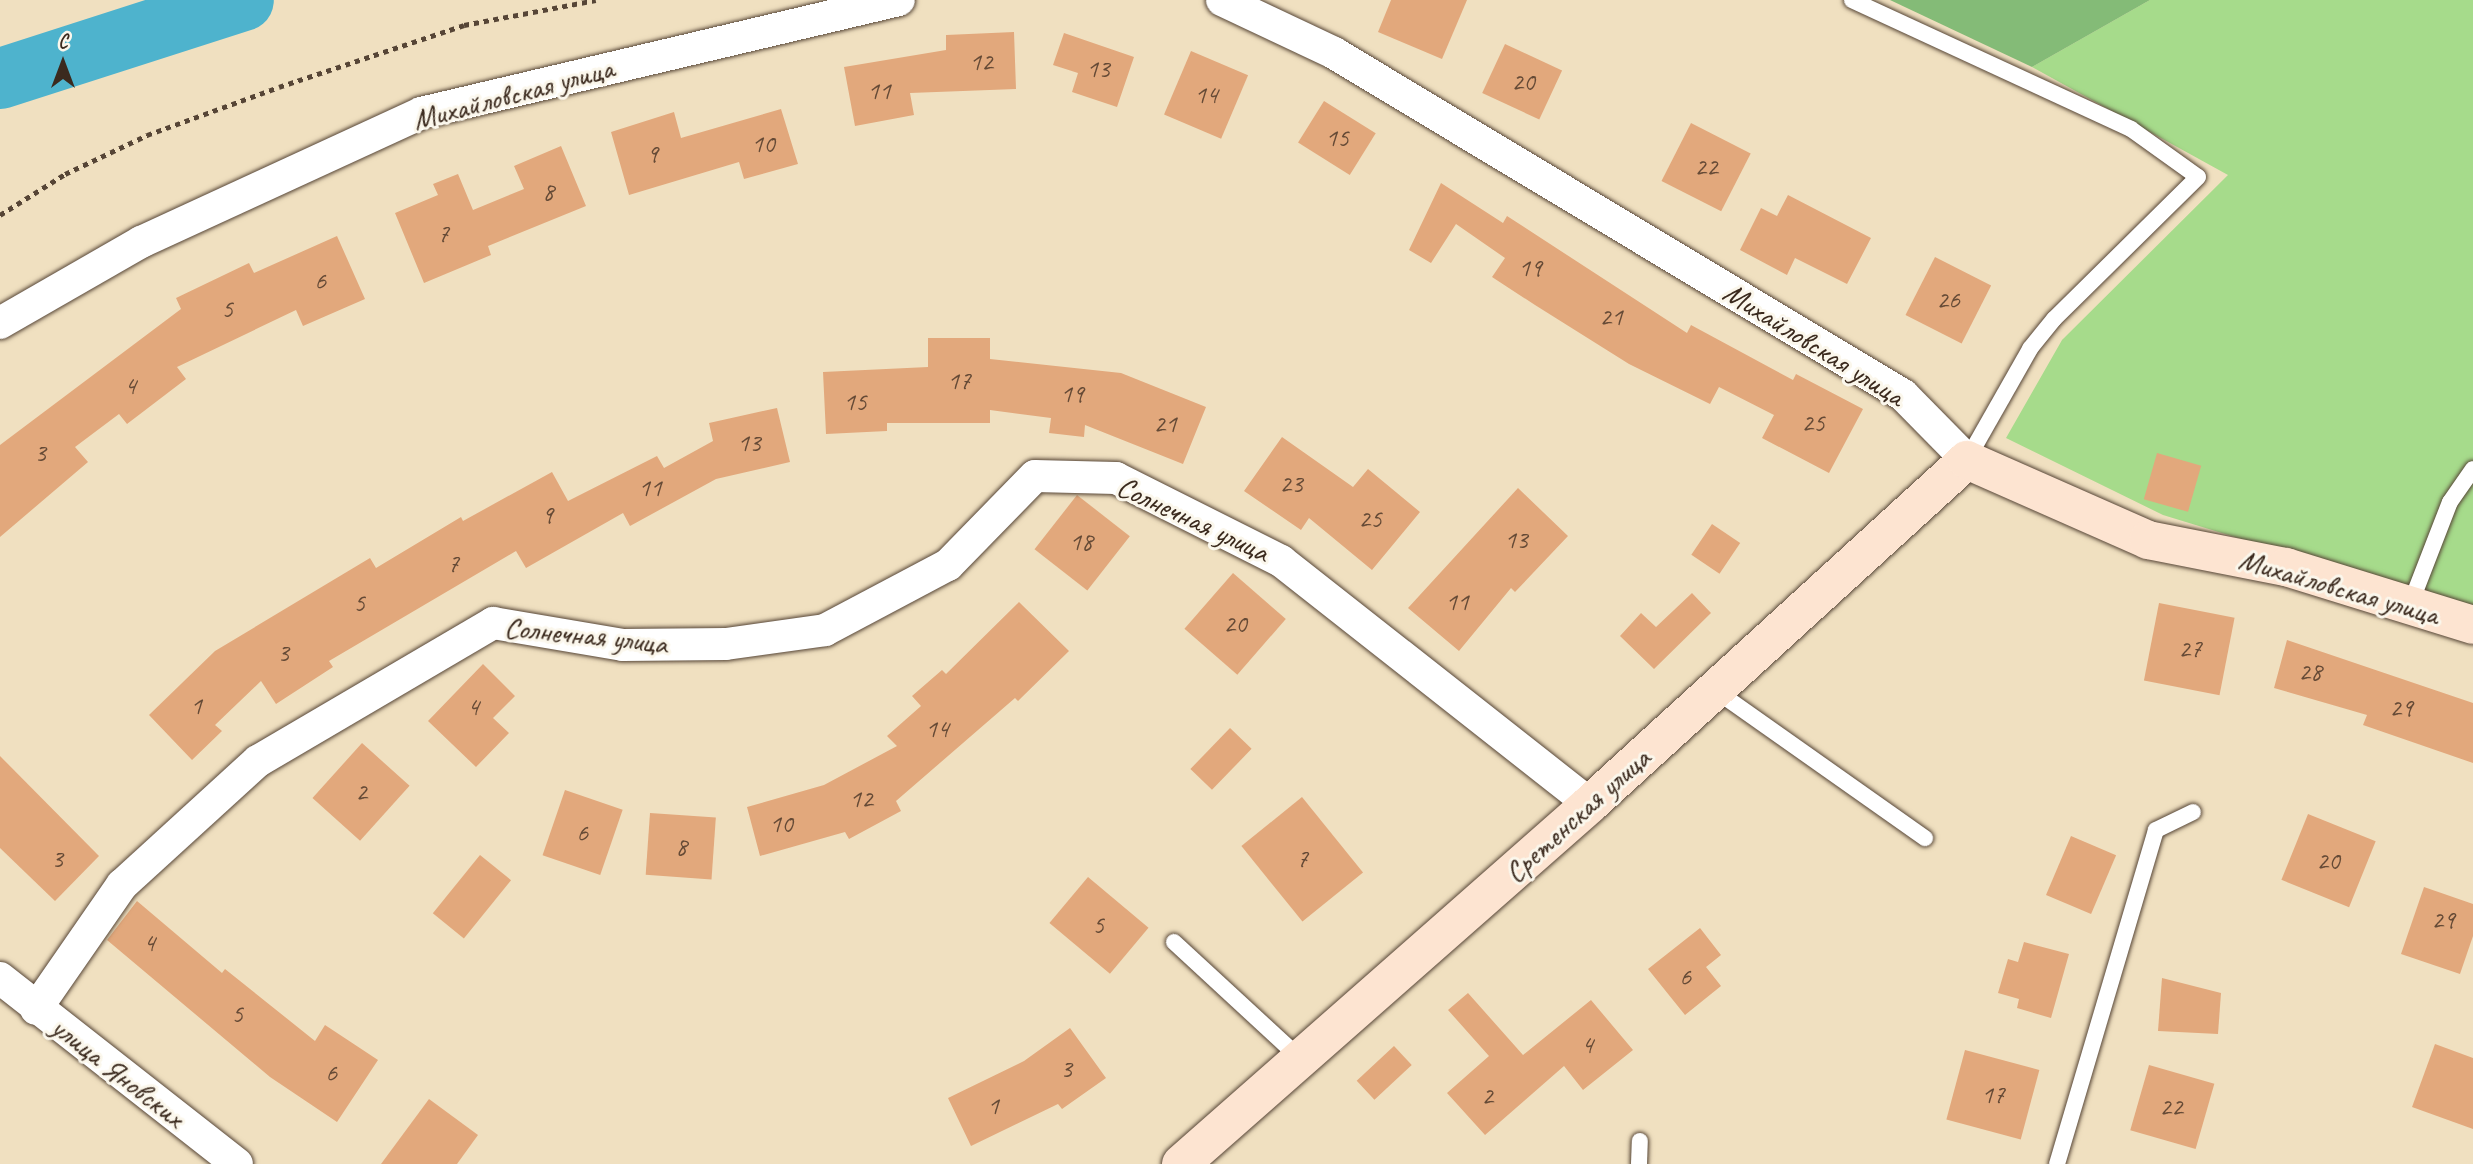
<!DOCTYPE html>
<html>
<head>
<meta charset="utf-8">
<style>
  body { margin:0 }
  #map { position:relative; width:2473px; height:1164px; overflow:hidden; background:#f0e0c0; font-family:Caveat,sans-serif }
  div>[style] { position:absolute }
  .green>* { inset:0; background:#a6db8b }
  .forest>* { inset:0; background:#84bb77 }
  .river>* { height:61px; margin:-30.5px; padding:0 30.5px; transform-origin:30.5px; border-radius:30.5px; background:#4eb3cd }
  .building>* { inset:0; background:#e2a87c; transform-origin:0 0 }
  .path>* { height:4.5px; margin-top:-2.25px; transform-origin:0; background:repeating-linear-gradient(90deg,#564536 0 5px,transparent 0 10px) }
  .roads { filter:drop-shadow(0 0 2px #564536) drop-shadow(0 0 2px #564536) }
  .lane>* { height:16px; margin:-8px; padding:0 8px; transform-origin:8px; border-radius:8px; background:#fff }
  .street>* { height:32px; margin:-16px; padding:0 16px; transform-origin:16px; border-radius:16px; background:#fff }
  .secondary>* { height:38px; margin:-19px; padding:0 19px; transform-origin:19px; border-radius:19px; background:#fde4d1 }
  span { translate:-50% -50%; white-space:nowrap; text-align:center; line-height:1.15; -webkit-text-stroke:6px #fbf7ec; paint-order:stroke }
  .number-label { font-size:26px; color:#654a36 }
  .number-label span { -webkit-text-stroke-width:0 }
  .street-label { font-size:30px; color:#3b2a1e }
  .north { position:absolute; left:28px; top:28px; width:70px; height:70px; -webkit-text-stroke:5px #fbf7ec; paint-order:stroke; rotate:0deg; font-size:19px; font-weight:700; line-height:28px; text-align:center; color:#3b2a1e }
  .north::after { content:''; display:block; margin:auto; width:24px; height:32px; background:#3b2a1e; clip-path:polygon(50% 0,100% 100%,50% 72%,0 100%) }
</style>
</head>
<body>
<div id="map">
  <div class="green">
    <i style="clip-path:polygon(2150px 0,2473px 0,2473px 610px,2163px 515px,2006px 438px,2062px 340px,2228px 175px,2032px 67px)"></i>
  </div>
  <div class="forest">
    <i style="clip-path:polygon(1890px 0,2150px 0,2032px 67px)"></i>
  </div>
  <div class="river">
    <i style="left:0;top:78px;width:255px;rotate:-17.8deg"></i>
  </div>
  <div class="building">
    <i style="clip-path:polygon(1391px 0,1467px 0,1442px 59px,1378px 32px)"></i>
    <i style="clip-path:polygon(1014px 32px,1016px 89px,910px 93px,914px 115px,855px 126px,844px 67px,946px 50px,946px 35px)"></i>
    <i style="clip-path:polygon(1064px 33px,1134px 57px,1117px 107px,1072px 92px,1078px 73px,1053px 65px)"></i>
    <i style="left:1505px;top:44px;width:63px;height:54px;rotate:25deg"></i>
    <i style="left:1191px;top:51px;width:62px;height:69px;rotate:23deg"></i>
    <i style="left:1324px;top:101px;width:61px;height:49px;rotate:32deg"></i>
    <i style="clip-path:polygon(781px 109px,798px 164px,744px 179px,739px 162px,629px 195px,611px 132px,674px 112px,681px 138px)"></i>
    <i style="left:1691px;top:123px;width:67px;height:65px;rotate:27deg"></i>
    <i style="clip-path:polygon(561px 146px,586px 206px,488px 246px,491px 255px,424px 283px,395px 213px,438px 195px,433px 184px,458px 174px,473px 210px,524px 189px,514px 166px)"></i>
    <i style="clip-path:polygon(1441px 183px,1503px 223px,1507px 216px,1687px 333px,1691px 325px,1793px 380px,1796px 374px,1863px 409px,1829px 473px,1762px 438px,1774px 415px,1719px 387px,1710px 404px,1629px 364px,1535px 305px,1492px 277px,1505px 258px,1456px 224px,1431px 263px,1409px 250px)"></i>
    <i style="clip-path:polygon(1788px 195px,1871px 238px,1847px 284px,1795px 258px,1787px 275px,1740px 250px,1761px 208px,1777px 216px)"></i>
    <i style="clip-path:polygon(337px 236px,365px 299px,303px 326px,296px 310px,177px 367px,186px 379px,127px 424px,119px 414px,75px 447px,88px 462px,0 537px,0 445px,181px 309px,176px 298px,249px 263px,254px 273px)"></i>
    <i style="left:1935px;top:257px;width:63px;height:65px;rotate:27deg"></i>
    <i style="clip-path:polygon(928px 338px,990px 338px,990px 359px,1121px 373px,1206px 407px,1183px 464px,1085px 425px,1084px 437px,1049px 433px,1051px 418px,990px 410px,990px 423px,887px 423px,887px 431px,826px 434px,823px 372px,928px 367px)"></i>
    <i style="clip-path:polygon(777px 408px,790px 462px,716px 479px,630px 526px,623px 513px,526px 568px,516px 551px,329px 661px,333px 667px,276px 704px,261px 681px,215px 725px,222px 731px,192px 760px,149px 715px,215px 651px,370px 558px,376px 568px,461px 517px,463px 521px,552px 472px,568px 501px,657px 456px,664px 468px,713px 441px,709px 423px)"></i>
    <i style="clip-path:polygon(1282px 437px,1353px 487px,1368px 469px,1420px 512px,1372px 570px,1309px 518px,1301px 530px,1244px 491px)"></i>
    <i style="left:2157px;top:453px;width:46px;height:48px;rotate:16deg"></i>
    <i style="clip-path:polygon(1518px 488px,1568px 536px,1515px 592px,1511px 588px,1459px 651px,1408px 608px)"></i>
    <i style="left:1077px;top:495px;width:67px;height:69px;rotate:38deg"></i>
    <i style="left:1712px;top:524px;width:34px;height:37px;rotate:34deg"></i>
    <i style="left:1233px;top:573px;width:70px;height:74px;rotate:41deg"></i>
    <i style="clip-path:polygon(1692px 593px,1711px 613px,1654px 669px,1620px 636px,1641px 613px,1656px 627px)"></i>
    <i style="clip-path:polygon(1019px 602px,1069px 651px,1018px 701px,1015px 698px,896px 801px,901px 811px,849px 839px,845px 832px,760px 856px,747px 807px,824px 785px,897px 746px,887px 736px,921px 706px,912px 696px,942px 670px,946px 674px)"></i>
    <i style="left:2159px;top:603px;width:77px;height:79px;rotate:11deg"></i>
    <i style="clip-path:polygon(2287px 640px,2473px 703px,2473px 763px,2363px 725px,2367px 715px,2274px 688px)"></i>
    <i style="clip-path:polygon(483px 664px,515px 696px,493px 718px,509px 733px,476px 767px,428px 721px)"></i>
    <i style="left:1230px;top:728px;width:30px;height:57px;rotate:44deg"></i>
    <i style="left:362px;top:743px;width:64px;height:74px;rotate:42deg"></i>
    <i style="clip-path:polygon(0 756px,99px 856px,55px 901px,0 848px)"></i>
    <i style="left:565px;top:790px;width:61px;height:69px;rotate:19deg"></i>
    <i style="left:1302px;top:797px;width:97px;height:78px;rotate:51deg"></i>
    <i style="left:650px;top:813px;width:66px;height:62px;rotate:4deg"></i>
    <i style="left:2308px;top:814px;width:73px;height:71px;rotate:22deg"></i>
    <i style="left:2071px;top:836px;width:49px;height:64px;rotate:23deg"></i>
    <i style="left:480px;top:855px;width:40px;height:75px;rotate:39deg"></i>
    <i style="left:1088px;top:877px;width:79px;height:60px;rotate:40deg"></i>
    <i style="clip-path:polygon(2424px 887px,2473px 904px,2473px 936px,2460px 974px,2401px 954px)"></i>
    <i style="clip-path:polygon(137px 901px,222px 973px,225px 969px,315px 1041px,325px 1025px,378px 1060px,337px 1122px,270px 1077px,107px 940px)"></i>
    <i style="clip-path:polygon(1700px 928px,1721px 955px,1706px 967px,1721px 986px,1685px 1015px,1648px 969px)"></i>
    <i style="clip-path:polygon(2024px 942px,2069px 954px,2051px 1018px,2017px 1008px,2019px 999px,1998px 993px,2008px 959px,2018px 962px)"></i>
    <i style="clip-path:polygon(2162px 978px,2221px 993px,2218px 1034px,2158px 1031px)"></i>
    <i style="clip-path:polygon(1468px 993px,1523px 1055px,1591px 1000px,1633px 1050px,1583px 1090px,1564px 1066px,1485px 1135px,1447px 1093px,1489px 1056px,1448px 1010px)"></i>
    <i style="clip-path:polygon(1070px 1028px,1106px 1078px,1062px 1109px,1058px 1104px,971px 1146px,948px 1098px,1024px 1061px)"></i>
    <i style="clip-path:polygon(2435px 1044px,2473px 1058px,2473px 1129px,2412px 1107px)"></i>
    <i style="left:1394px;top:1046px;width:26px;height:51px;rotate:47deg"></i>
    <i style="left:1965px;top:1050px;width:77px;height:72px;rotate:15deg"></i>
    <i style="left:2149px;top:1065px;width:68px;height:68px;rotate:16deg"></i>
    <i style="clip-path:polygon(429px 1099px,478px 1135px,457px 1164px,381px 1164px)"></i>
  </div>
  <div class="path">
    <i style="left:0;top:215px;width:77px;rotate:-32.2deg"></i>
    <i style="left:65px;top:174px;width:91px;rotate:-25.4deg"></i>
    <i style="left:147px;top:135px;width:140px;rotate:-20deg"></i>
    <i style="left:279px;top:87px;width:195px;rotate:-18.5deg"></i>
    <i style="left:464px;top:25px;width:134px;rotate:-10.7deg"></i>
  </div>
  <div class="roads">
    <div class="lane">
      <i style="left:1852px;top:0;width:307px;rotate:24.8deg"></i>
      <i style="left:2131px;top:129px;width:82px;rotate:35.6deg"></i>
      <i style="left:2198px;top:177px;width:202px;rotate:135.4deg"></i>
      <i style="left:2054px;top:319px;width:38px;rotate:129deg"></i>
      <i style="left:2030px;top:349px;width:128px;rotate:119.6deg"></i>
      <i style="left:2410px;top:605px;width:110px;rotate:-68.8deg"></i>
      <i style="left:2450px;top:502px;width:40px;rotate:-55.1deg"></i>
      <i style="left:1715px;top:690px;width:257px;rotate:35.2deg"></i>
      <i style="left:1174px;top:942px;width:173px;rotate:42.7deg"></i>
      <i style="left:1639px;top:1164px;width:23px;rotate:-88deg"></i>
      <i style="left:2057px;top:1164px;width:348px;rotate:-73.5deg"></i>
      <i style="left:2156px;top:830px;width:41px;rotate:-25.9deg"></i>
    </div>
    <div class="street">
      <i style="left:1222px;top:0;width:124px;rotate:25.3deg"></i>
      <i style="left:1334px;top:53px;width:664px;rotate:31.01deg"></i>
      <i style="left:1903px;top:395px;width:91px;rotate:45.4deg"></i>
      <i style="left:0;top:323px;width:163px;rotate:-29.9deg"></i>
      <i style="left:141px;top:242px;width:308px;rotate:-24.7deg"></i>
      <i style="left:421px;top:113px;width:491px;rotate:-13.3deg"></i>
      <i style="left:0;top:978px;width:301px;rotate:38.1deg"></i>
      <i style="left:36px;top:1009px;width:151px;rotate:-55.3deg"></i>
      <i style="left:122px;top:885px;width:184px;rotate:-42.4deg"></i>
      <i style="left:258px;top:761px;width:273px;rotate:-30.4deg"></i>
      <i style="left:493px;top:623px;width:132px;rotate:9.6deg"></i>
      <i style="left:623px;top:645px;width:103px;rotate:-0.6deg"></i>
      <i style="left:726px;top:644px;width:100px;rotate:-8deg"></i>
      <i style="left:825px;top:630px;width:139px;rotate:-27.9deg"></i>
      <i style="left:948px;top:565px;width:124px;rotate:-45.7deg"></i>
      <i style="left:1035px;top:476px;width:81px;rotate:1.4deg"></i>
      <i style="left:1116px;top:478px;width:185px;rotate:26.7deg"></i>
      <i style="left:1281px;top:561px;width:393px;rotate:38.2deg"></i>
    </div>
    <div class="secondary">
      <i style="left:1181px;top:1164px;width:545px;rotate:-41.35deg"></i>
      <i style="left:1590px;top:804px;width:510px;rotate:-42.38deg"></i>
      <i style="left:1967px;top:460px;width:198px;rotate:23.8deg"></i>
      <i style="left:2148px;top:540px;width:141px;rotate:11.1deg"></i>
      <i style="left:2286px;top:567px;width:196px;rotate:17.2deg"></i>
    </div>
  </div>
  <div class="number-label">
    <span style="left:981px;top:62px">12</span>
    <span style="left:1098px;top:69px">13</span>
    <span style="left:1523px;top:82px">20</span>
    <span style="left:879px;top:91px">11</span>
    <span style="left:1206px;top:95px">14</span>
    <span style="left:1337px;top:138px">15</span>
    <span style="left:763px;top:144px">10</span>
    <span style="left:652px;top:154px">9</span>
    <span style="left:1706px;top:167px">22</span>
    <span style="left:548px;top:192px">8</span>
    <span style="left:443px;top:234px">7</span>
    <span style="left:1530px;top:268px">19</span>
    <span style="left:320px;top:281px">6</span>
    <span style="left:1948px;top:300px">26</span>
    <span style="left:227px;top:309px">5</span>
    <span style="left:1611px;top:317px">21</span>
    <span style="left:959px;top:381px">17</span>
    <span style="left:130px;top:386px">4</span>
    <span style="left:1072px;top:394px">19</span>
    <span style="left:855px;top:402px">15</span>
    <span style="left:1813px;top:423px">25</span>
    <span style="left:1165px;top:424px">21</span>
    <span style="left:749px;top:443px">13</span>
    <span style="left:40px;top:453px">3</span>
    <span style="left:1291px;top:484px">23</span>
    <span style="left:650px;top:488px">11</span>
    <span style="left:547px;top:515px">9</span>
    <span style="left:1370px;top:519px">25</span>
    <span style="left:1516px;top:540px">13</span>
    <span style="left:1081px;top:542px">18</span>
    <span style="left:453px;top:564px">7</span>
    <span style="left:1457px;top:602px">11</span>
    <span style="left:359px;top:603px">5</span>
    <span style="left:1235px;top:624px">20</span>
    <span style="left:2190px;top:649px">27</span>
    <span style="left:283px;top:653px">3</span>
    <span style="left:2310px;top:672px">28</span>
    <span style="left:196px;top:706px">1</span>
    <span style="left:473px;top:707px">4</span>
    <span style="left:2401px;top:708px">29</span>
    <span style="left:937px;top:729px">14</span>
    <span style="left:361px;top:792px">2</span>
    <span style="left:861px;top:799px">12</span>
    <span style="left:781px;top:824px">10</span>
    <span style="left:582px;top:833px">6</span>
    <span style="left:681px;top:847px">8</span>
    <span style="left:57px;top:859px">3</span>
    <span style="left:1302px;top:859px">7</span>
    <span style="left:2328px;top:861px">20</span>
    <span style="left:2443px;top:920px">29</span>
    <span style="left:1098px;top:925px">5</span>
    <span style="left:149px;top:943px">4</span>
    <span style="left:1685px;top:977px">6</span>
    <span style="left:237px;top:1014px">5</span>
    <span style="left:1587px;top:1045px">4</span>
    <span style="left:1066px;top:1069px">3</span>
    <span style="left:331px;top:1073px">6</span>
    <span style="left:1993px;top:1095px">17</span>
    <span style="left:1487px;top:1096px">2</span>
    <span style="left:993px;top:1106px">1</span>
    <span style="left:2171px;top:1107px">22</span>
  </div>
  <div class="street-label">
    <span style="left:513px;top:94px;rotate:-15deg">Михайловская улица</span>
    <span style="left:1814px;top:344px;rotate:32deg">Михайловская улица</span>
    <span style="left:1193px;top:519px;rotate:25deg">Солнечная улица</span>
    <span style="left:2339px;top:587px;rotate:16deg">Михайловская улица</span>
    <span style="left:586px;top:635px;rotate:6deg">Солнечная улица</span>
    <span style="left:1577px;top:815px;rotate:-42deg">Сретенская улица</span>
    <span style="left:118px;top:1072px;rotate:38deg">улица Яновских</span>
  </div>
  <div class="north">С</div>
</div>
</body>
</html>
